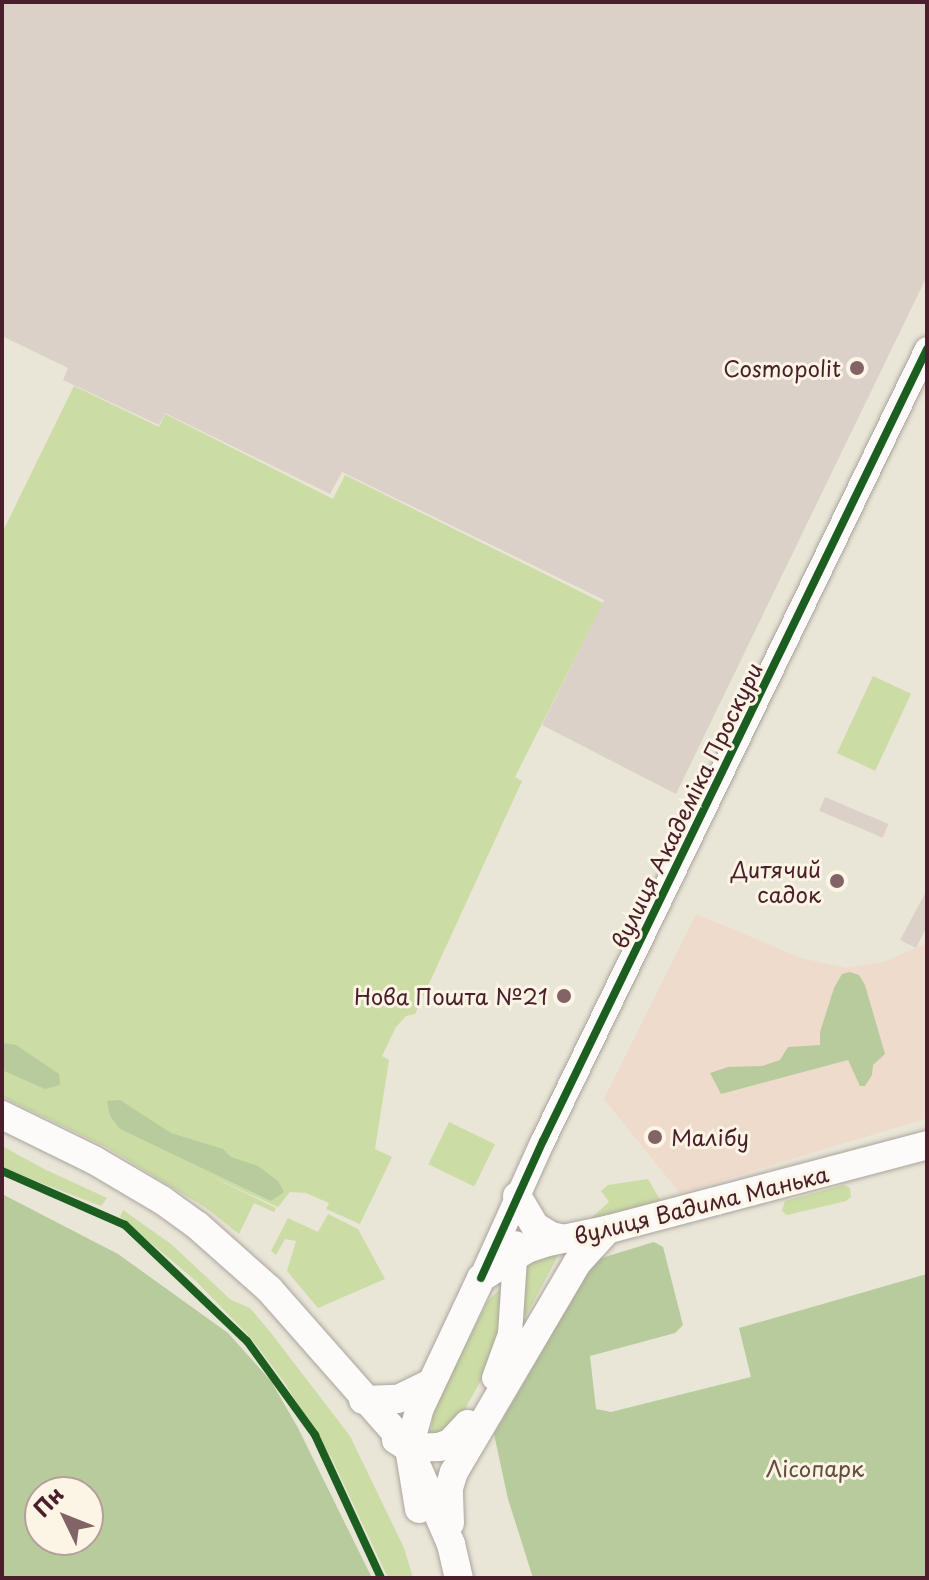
<!DOCTYPE html>
<html>
<head>
<meta charset="utf-8">
<style>
  body { margin:0 }
  #map { position:relative; width:929px; height:1580px; overflow:hidden; background:#e9e5d7; font-family:"Playpen Sans",sans-serif }
  div>[style] { position:absolute }
  .built>* { inset:0; background:#efdbcb }
  .industrial>* { inset:0; background:#dbd1c8; transform-origin:0 0 }
  .green>* { inset:0; background:#cbdca5; transform-origin:0 0 }
  .forest>* { inset:0; background:#b7cb9c }
  .roads { filter:drop-shadow(0 0 2px #aca49d) drop-shadow(0 0 2px #aca49d) }
  .secondary>* { height:24px; margin:-12px; padding:0 12px; transform-origin:12px; border-radius:12px; background:#fcfbf9 }
  .primary>* { height:28px; margin:-14px; padding:0 14px; transform-origin:14px; border-radius:14px; background:#fcfbf9 }
  .cycleway>* { height:8px; margin:-4px; padding:0 4px; transform-origin:4px; border-radius:4px; background:#1b5e20 }
  .dots>* { width:22px; height:22px; translate:-50% -50%; box-sizing:border-box; border:4px solid #fcf5e5; border-radius:50% }
  span { translate:-50% -50%; white-space:nowrap; text-align:center; line-height:1.15; -webkit-text-stroke:6px #fcf5e5; paint-order:stroke }
  .poi-label { font-size:22px; color:#4a1f2b }
  .right { translate:-100% -50%; text-align:right }
  .left { translate:0 -50%; text-align:left }
  .street-label { font-size:22px; color:#4a1f2b }
  .park-label { font-size:22px; color:#644c3f }
  .frame { position:absolute; inset:0; border:4px solid #4a1f2b; pointer-events:none }
  .north { position:absolute; left:24px; top:1476px; width:80px; height:80px; box-sizing:border-box; background:#fcf5e5; border:2px solid #b59f9b; border-radius:50%; rotate:313deg; font-size:22px; font-weight:700; line-height:32px; text-align:center; color:#4a1f2b }
  .north::after { content:''; display:block; margin:auto; width:28px; height:36px; background:#826467; clip-path:polygon(50% 0,100% 100%,50% 72%,0 100%) }
</style>
</head>
<body>
<div id="map">
  <div class="built">
    <i style="clip-path:polygon(696px 914px,801px 958px,846px 968px,884px 962px,927px 943px,927px 1118px,680px 1193px,604px 1099px)"></i>
  </div>
  <div class="industrial">
    <i style="clip-path:polygon(2px 2px,927px 2px,927px 276px,676px 794px,542px 725px,604px 600px,342px 472px,330px 494px,165px 413px,159px 425px,63px 380px,68px 368px,2px 336px)"></i>
    <i style="left:825px;top:797px;width:69px;height:15px;rotate:23deg"></i>
    <i style="clip-path:polygon(927px 890px,927px 926px,916px 948px,900px 940px)"></i>
  </div>
  <div class="green">
    <i style="clip-path:polygon(74px 386px,159px 427px,165px 414px,333px 499px,345px 475px,603px 603px,515px 777px,522px 781px,415px 1014px,406px 1016px,396px 1027px,382px 1056px,389px 1060px,375px 1149px,392px 1157px,360px 1224px,326px 1209px,329px 1203px,306px 1193px,290px 1192px,278px 1207px,204px 1173px,276px 1208px,274px 1212px,254px 1203px,239px 1234px,206px 1208px,106px 1147px,2px 1097px,2px 533px)"></i>
    <i style="left:873px;top:676px;width:42px;height:85px;rotate:25deg"></i>
    <i style="left:449px;top:1122px;width:51px;height:47px;rotate:26deg"></i>
    <i style="clip-path:polygon(2px 1146px,44px 1169px,107px 1198px,101px 1206px,2px 1168px)"></i>
    <i style="clip-path:polygon(648px 1179px,662px 1203px,595px 1222px,591px 1218px,609px 1202px,601px 1191px,608px 1185px)"></i>
    <i style="clip-path:polygon(844px 1185px,850px 1188px,851px 1197px,846px 1201px,787px 1215px,782px 1211px,785px 1201px)"></i>
    <i style="clip-path:polygon(123px 1210px,171px 1244px,231px 1300px,250px 1308px,271px 1333px,350px 1436px,404px 1548px,413px 1578px,388px 1578px,331px 1457px,284px 1382px,251px 1338px,196px 1281px,120px 1217px)"></i>
    <i style="clip-path:polygon(328px 1214px,358px 1229px,385px 1279px,318px 1308px,287px 1271px,296px 1241px,285px 1239px,276px 1255px,271px 1251px,288px 1218px,318px 1232px)"></i>
    <i style="clip-path:polygon(560px 1252px,526px 1316px,523px 1315px,526px 1263px)"></i>
    <i style="clip-path:polygon(508px 1281px,505px 1309px,489px 1366px,455px 1427px,430px 1443px,433px 1411px,444px 1387px,488px 1301px)"></i>
  </div>
  <div class="forest">
    <i style="clip-path:polygon(850px 972px,859px 975px,865px 985px,885px 1054px,873px 1065px,872px 1075px,865px 1086px,860px 1086px,848px 1060px,721px 1094px,710px 1073px,728px 1067px,762px 1066px,780px 1060px,788px 1047px,820px 1045px,820px 1032px,834px 988px,842px 974px)"></i>
    <i style="clip-path:polygon(2px 1043px,16px 1045px,59px 1074px,60px 1085px,45px 1089px,2px 1070px)"></i>
    <i style="clip-path:polygon(120px 1100px,171px 1133px,223px 1149px,231px 1157px,258px 1166px,278px 1181px,284px 1192px,271px 1201px,120px 1129px,110px 1116px,107px 1101px)"></i>
    <i style="clip-path:polygon(evenodd,2px 1194px,118px 1254px,228px 1333px,271px 1381px,298px 1428px,372px 1578px,2px 1578px,2px 1194px,88px 1492px,88px 1540px,40px 1540px,40px 1492px,88px 1492px)"></i>
    <i style="clip-path:polygon(654px 1242px,663px 1247px,683px 1325px,675px 1333px,590px 1356px,596px 1409px,611px 1412px,751px 1377px,739px 1328px,927px 1274px,927px 1578px,533px 1578px,508px 1499px,494px 1434px,595px 1260px)"></i>
  </div>
  <div class="roads">
    <div class="secondary">
      <i style="left:481px;top:1278px;width:150px;rotate:-65.7deg"></i>
      <i style="left:543px;top:1141px;width:880px;rotate:-64.13deg"></i>
      <i style="left:494px;top:1378px;width:47px;rotate:-70deg"></i>
      <i style="left:510px;top:1334px;width:91px;rotate:-86.2deg"></i>
    </div>
    <div class="primary">
      <i style="left:2px;top:1115px;width:102px;rotate:26.1deg"></i>
      <i style="left:94px;top:1160px;width:79px;rotate:30.5deg"></i>
      <i style="left:162px;top:1200px;width:44px;rotate:35.8deg"></i>
      <i style="left:198px;top:1226px;width:95px;rotate:41.6deg"></i>
      <i style="left:269px;top:1289px;width:212px;rotate:48.6deg"></i>
      <i style="left:409px;top:1448px;width:105px;rotate:66.4deg"></i>
      <i style="left:451px;top:1544px;width:35px;rotate:77deg"></i>
      <i style="left:517px;top:1196px;width:35px;rotate:59deg"></i>
      <i style="left:535px;top:1226px;width:19px;rotate:32deg"></i>
      <i style="left:551px;top:1236px;width:13px;rotate:13deg"></i>
      <i style="left:363px;top:1400px;width:35px;rotate:-2deg"></i>
      <i style="left:398px;top:1399px;width:34px;rotate:-26deg"></i>
      <i style="left:396px;top:1440px;width:15px;rotate:32deg"></i>
      <i style="left:409px;top:1448px;width:30px;rotate:-2deg"></i>
      <i style="left:439px;top:1447px;width:12px;rotate:-20deg"></i>
      <i style="left:450px;top:1443px;width:26px;rotate:-47deg"></i>
      <i style="left:419px;top:1509px;width:62px;rotate:-99.3deg"></i>
      <i style="left:409px;top:1448px;width:39px;rotate:-75deg"></i>
      <i style="left:419px;top:1410px;width:146px;rotate:-64.8deg"></i>
      <i style="left:481px;top:1278px;width:54px;rotate:-32.2deg"></i>
      <i style="left:527px;top:1249px;width:18px;rotate:-19deg"></i>
      <i style="left:544px;top:1243px;width:67px;rotate:-12deg"></i>
      <i style="left:610px;top:1229px;width:328px;rotate:-14.8deg"></i>
      <i style="left:450px;top:1523px;width:35px;rotate:-92deg"></i>
      <i style="left:449px;top:1488px;width:17px;rotate:-73deg"></i>
      <i style="left:454px;top:1472px;width:243px;rotate:-59.5deg"></i>
      <i style="left:577px;top:1263px;width:45px;rotate:-47.7deg"></i>
    </div>
  </div>
  <div class="cycleway">
    <i style="left:2px;top:1171px;width:134px;rotate:23.7deg"></i>
    <i style="left:125px;top:1225px;width:168px;rotate:43.6deg"></i>
    <i style="left:247px;top:1341px;width:116px;rotate:54.1deg"></i>
    <i style="left:315px;top:1435px;width:157px;rotate:65.2deg"></i>
    <i style="left:481px;top:1278px;width:150px;rotate:-65.7deg"></i>
    <i style="left:543px;top:1141px;width:880px;rotate:-64.13deg"></i>
  </div>
  <div class="dots">
    <i style="left:857px;top:368px;background:#826467"></i>
    <i style="left:837px;top:881px;background:#826467"></i>
    <i style="left:564px;top:996px;background:#826467"></i>
    <i style="left:655px;top:1137px;background:#826467"></i>
  </div>
  <div class="poi-label">
    <span class="right" style="left:841px;top:368px">Cosmopolit</span>
    <span class="right" style="left:821px;top:881px">Дитячий<br>садок</span>
    <span class="right" style="left:548px;top:996px">Нова Пошта №21</span>
    <span class="left" style="left:671px;top:1137px">Малібу</span>
  </div>
  <div class="street-label">
    <span style="left:686px;top:805px;rotate:-64deg">вулиця Академіка Проскури</span>
    <span style="left:701px;top:1204px;rotate:-14deg">вулиця Вадима Манька</span>
  </div>
  <div class="park-label">
    <span style="left:815px;top:1468px">Лісопарк</span>
  </div>
  <div class="frame"></div>
  <div class="north">Пн</div>
</div>
</body>
</html>
